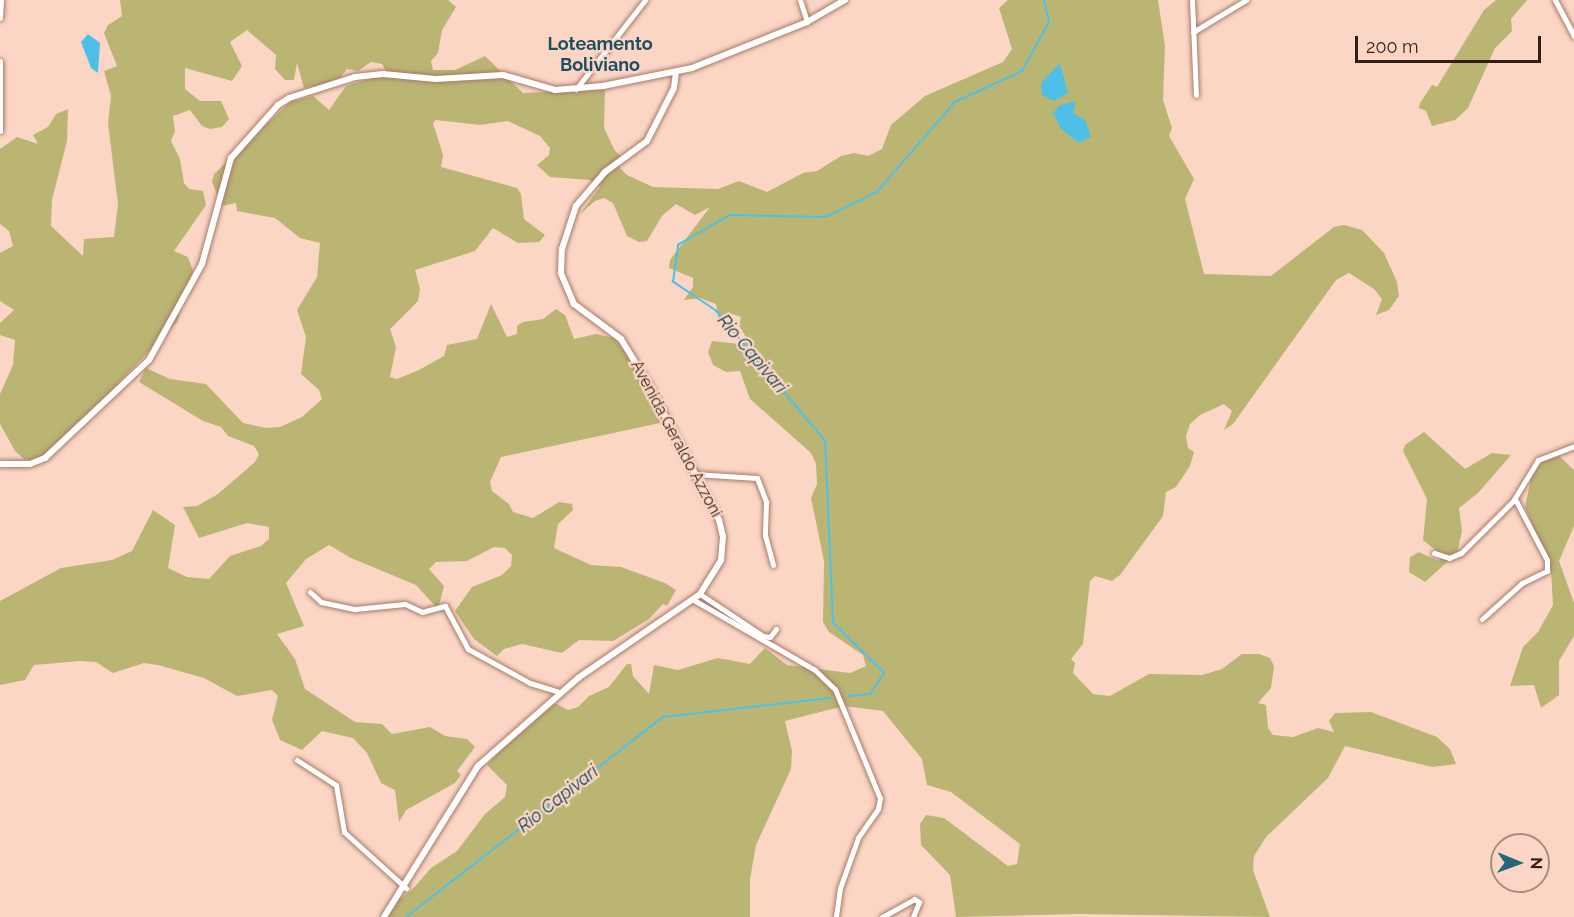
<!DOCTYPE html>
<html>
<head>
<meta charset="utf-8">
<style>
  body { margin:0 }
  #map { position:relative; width:1574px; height:917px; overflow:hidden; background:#fcd6c5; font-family:Raleway,sans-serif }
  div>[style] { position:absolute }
  .green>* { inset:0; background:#bab573 }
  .water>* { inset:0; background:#4ec0e7 }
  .stream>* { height:1.5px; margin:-0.75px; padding:0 0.75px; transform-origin:0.75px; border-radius:0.75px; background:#4ec0e7 }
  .roads { filter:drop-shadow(0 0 2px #a77b69) drop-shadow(0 0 2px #a77b69) }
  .minor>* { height:5px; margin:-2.5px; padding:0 2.5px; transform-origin:2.5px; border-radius:2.5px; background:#fff }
  .tertiary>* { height:6px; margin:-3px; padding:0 3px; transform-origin:3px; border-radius:3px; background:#fff }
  span { translate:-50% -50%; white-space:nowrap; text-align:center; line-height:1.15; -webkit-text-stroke:4.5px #fcd6c5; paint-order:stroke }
  .street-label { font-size:16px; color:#301e17 }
  .neighbourhood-label { font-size:18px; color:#1e4f61; font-weight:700 }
  .water-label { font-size:18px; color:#0f4152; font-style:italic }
  .north { position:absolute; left:1490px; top:833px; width:60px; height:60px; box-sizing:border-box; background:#fcd6c5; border:2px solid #aa8c7f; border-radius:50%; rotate:91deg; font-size:16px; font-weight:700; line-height:24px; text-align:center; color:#301e17 }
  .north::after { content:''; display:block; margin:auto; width:21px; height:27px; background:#26657b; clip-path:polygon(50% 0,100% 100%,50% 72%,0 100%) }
  .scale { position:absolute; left:1355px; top:36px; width:186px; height:27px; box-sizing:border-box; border:3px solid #301e17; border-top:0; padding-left:8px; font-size:18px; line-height:21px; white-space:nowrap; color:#301e17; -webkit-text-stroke:4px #fcd6c5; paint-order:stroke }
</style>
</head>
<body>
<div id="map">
  <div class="green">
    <i style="clip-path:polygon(120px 0,448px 0,456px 7px,442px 30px,438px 53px,431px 61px,433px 70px,455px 70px,485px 56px,523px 93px,605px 89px,604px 128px,615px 151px,627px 161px,620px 163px,620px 168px,627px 175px,653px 187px,718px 189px,739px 181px,767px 192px,803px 173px,817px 171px,841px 156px,854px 153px,868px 156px,882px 149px,891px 125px,925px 96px,1003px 62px,1012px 49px,999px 8px,1008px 0,1158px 0,1165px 46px,1163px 100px,1172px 128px,1169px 136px,1194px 179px,1185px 199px,1204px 274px,1271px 276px,1334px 227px,1344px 225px,1362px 230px,1384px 253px,1397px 282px,1399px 296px,1389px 310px,1376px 315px,1382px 299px,1374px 289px,1349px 273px,1336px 280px,1233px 424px,1224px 430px,1232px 411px,1224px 404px,1200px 415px,1190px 424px,1186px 436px,1188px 448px,1194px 452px,1190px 466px,1176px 487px,1166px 492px,1163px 516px,1120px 575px,1112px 581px,1095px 576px,1090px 581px,1083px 644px,1071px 659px,1075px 663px,1073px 673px,1093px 694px,1110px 696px,1149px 674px,1202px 675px,1222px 669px,1242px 654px,1259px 654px,1270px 658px,1274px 666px,1271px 688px,1258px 703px,1266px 705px,1268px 728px,1273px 735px,1293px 737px,1318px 728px,1334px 732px,1329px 721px,1335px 713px,1371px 712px,1437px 737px,1450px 749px,1456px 764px,1432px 767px,1345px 746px,1328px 778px,1266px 837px,1254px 856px,1253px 870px,1270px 917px,1079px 914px,956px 917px,950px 875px,921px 845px,920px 824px,926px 815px,944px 818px,1008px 866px,1017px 864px,1020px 844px,951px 792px,927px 785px,922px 759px,883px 711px,844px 706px,785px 721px,792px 751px,791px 769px,756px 845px,750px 879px,750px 917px,387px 917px,399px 899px,411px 891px,431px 868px,457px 851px,485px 814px,505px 797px,507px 785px,487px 765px,532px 715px,555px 703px,568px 710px,578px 707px,589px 696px,609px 687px,627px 664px,631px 664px,633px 676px,649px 694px,654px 665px,678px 670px,718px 658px,750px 664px,765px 648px,787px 665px,850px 673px,866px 666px,863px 655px,829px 632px,823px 622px,824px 561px,811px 498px,817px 484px,816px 464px,811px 453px,750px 399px,740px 371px,726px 372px,713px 365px,708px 352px,712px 341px,739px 344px,748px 341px,739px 325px,741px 317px,732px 314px,719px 322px,716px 304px,700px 298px,684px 300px,693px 287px,693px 278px,669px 268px,670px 260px,710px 207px,695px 215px,676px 204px,662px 216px,647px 241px,639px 242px,627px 236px,613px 203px,604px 198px,595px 201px,580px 214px,600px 187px,590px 180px,550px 177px,537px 165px,549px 155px,550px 148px,540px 136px,508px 121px,480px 125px,436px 120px,433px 123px,443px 155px,441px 167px,517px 188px,521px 194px,524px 219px,545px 235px,539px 242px,518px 243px,493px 228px,475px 251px,415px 270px,420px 289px,418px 301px,390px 329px,396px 347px,390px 377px,397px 379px,419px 370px,444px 356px,447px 345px,477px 339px,491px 304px,507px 337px,517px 334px,517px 326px,523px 322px,543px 319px,556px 309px,565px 315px,574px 339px,596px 334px,614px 338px,634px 363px,660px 423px,501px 457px,490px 482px,492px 491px,509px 504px,513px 512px,533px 518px,559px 502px,572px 504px,573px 510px,558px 524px,554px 548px,591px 565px,621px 567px,665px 583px,676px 590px,667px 606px,663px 604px,649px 619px,613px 641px,579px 640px,562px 653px,522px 644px,504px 649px,497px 656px,474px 639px,455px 611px,472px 587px,502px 575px,511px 566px,512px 555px,505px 548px,494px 547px,467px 561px,436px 562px,429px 569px,444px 586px,438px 609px,416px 585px,351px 558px,329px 545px,306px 559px,286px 583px,304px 626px,277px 634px,295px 659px,305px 689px,355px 722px,382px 724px,392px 734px,430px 727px,445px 736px,467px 739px,475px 747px,457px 771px,461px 775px,455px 783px,406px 810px,399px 822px,395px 790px,381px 783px,367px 753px,353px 738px,322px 731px,302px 750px,280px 740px,272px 720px,278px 696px,272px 690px,237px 696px,204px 678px,158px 665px,144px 663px,113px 673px,96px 662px,80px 661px,34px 665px,25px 680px,0 685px,0 601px,61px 568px,112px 560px,132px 551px,153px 510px,175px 525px,168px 568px,187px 577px,209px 579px,230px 556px,261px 546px,269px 539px,269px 527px,247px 523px,199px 538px,183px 507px,197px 506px,218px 494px,255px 462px,259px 454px,254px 446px,228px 436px,221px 427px,203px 421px,139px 382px,146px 368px,170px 379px,206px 384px,243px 423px,266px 428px,280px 427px,302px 417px,322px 399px,319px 390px,301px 374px,306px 337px,297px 310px,317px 277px,320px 243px,300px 238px,275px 218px,237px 211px,236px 203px,222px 206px,212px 182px,214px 174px,290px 102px,313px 96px,329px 110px,346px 86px,387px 73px,382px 64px,371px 62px,358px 71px,347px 69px,336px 83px,304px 88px,297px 63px,294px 80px,285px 80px,275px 69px,276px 55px,247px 30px,230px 42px,242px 66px,232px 81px,185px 68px,185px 89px,200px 101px,221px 101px,229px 119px,222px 127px,210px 129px,202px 126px,190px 110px,173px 116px,175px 131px,171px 141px,180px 159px,184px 183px,189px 189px,203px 191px,206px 205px,174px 251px,188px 257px,193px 271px,177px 322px,53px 451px,33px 461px,24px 459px,15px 451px,0 424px,0 394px,13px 365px,15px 340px,0 335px,0 323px,14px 310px,0 301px,0 253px,13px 246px,9px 231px,0 224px,0 149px,17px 137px,38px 144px,33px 135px,48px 127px,56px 114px,68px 109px,67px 141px,52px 200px,51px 226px,83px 256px,84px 239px,114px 237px,118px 204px,108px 123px,111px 96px,104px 71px,117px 66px,104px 33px,108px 25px,122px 16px)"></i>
    <i style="clip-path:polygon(1496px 0,1527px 0,1511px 19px,1512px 31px,1495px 48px,1468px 108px,1455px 120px,1432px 126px,1426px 111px,1419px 108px,1420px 103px,1432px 85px,1437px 87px,1484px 10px)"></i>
    <i style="clip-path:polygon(1424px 432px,1465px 469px,1492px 453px,1511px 455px,1478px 493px,1459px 508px,1462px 531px,1457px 553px,1425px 582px,1409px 572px,1410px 557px,1419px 552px,1438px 561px,1444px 557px,1423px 540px,1427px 499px,1403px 451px,1405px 445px)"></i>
    <i style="clip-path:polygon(1558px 455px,1574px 470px,1574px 526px,1559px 561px,1574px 603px,1574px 636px,1559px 661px,1559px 695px,1541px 708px,1534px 685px,1510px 686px,1523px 647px,1538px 632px,1553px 605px,1551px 571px,1525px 507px,1532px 474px,1544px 460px)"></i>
  </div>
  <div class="water">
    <i style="clip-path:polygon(88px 34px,100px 43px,98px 73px,91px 68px,81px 42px)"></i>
    <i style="clip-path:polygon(1060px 63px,1068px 93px,1054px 101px,1042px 95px,1041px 83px)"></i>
    <i style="clip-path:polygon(1076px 101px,1073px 113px,1085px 120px,1091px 137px,1079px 143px,1061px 129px,1053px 113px,1060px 105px)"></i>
  </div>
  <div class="stream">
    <i style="left:849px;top:696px;width:21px;rotate:-5deg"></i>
    <i style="left:870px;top:694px;width:25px;rotate:-56deg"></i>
    <i style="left:884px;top:673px;width:71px;rotate:-135.6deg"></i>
    <i style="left:833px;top:623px;width:182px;rotate:-92.5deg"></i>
    <i style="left:825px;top:441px;width:170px;rotate:-130deg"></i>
    <i style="left:716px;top:311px;width:52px;rotate:-146deg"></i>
    <i style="left:673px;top:282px;width:37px;rotate:-82deg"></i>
    <i style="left:678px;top:245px;width:60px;rotate:-30deg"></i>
    <i style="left:730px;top:215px;width:96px;rotate:1.2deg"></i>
    <i style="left:826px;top:217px;width:57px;rotate:-26.1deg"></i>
    <i style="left:877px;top:192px;width:119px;rotate:-49.1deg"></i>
    <i style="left:955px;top:102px;width:74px;rotate:-24.8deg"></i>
    <i style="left:1022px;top:71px;width:56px;rotate:-61.1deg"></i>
    <i style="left:1049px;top:22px;width:23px;rotate:-103deg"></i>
    <i style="left:406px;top:917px;width:326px;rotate:-37.9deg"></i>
    <i style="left:663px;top:717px;width:168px;rotate:-6.5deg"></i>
  </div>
  <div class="roads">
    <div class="minor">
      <i style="left:800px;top:0;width:23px;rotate:72deg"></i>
      <i style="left:1192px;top:0;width:95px;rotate:87.6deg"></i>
      <i style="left:1555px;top:0;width:41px;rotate:62.2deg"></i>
      <i style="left:0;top:18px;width:18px;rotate:-87deg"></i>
      <i style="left:1193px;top:32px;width:62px;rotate:-31.1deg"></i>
      <i style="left:0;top:61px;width:70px;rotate:90deg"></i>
      <i style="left:576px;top:89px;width:113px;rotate:-52.2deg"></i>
      <i style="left:695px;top:474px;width:62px;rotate:3.7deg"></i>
      <i style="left:757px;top:478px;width:26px;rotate:69deg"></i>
      <i style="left:766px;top:502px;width:33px;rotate:92deg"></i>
      <i style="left:765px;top:535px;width:31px;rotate:75deg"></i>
      <i style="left:1434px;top:553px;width:16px;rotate:18deg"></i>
      <i style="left:1449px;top:558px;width:13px;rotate:-23deg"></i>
      <i style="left:1461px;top:553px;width:74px;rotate:-45deg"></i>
      <i style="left:1513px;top:501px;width:48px;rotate:-58.6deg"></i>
      <i style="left:1538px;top:460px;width:39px;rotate:-21deg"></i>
      <i style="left:310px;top:592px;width:15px;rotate:42deg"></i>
      <i style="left:321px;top:602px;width:35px;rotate:12deg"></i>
      <i style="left:355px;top:609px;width:50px;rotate:-5.7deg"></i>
      <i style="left:405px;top:604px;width:19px;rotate:25deg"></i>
      <i style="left:422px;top:612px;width:24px;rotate:-15deg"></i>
      <i style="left:445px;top:606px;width:49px;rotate:61.9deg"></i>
      <i style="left:468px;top:649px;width:71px;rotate:28.7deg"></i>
      <i style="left:530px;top:683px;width:31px;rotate:17deg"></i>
      <i style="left:700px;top:594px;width:76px;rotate:33.7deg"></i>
      <i style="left:763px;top:636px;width:7px;rotate:8deg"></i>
      <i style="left:770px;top:637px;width:10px;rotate:-53deg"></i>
      <i style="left:692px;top:599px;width:142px;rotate:30deg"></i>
      <i style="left:815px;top:670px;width:28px;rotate:44deg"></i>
      <i style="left:835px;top:689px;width:118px;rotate:67.6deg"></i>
      <i style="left:880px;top:798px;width:11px;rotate:100deg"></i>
      <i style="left:878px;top:809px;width:35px;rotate:125deg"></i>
      <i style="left:858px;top:838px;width:53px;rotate:109.8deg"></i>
      <i style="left:840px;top:888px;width:29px;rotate:98deg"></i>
      <i style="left:1482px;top:619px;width:54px;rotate:-42deg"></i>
      <i style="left:1522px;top:583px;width:28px;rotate:-26deg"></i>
      <i style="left:1547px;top:571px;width:11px;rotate:-90deg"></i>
      <i style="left:1547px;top:560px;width:69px;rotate:-117.7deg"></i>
      <i style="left:297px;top:760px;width:46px;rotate:32.7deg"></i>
      <i style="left:336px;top:785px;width:48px;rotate:80.3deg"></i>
      <i style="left:344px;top:832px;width:84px;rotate:42.1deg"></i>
      <i style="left:882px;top:917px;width:37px;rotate:-29deg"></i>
      <i style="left:914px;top:899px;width:6px;rotate:31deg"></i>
      <i style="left:919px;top:902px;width:16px;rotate:112deg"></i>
    </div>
    <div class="tertiary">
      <i style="left:0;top:464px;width:30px"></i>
      <i style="left:30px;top:464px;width:16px;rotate:-22deg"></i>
      <i style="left:45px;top:458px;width:143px;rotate:-43.3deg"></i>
      <i style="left:149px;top:360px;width:110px;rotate:-61.1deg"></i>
      <i style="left:202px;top:264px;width:110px;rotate:-74.7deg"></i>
      <i style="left:231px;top:158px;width:71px;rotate:-48.4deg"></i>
      <i style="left:278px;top:105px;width:13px;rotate:-32deg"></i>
      <i style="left:289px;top:98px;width:69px;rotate:-17.7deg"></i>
      <i style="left:355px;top:77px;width:28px;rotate:-6deg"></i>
      <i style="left:383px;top:74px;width:53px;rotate:5.4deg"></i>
      <i style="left:436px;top:79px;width:67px;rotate:-3.4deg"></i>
      <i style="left:503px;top:75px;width:54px;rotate:16.1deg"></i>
      <i style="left:555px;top:90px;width:48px;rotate:-4.8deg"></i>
      <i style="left:603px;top:86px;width:91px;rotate:-11.4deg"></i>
      <i style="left:692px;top:68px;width:124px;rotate:-21.8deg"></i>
      <i style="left:807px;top:22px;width:44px;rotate:-30.1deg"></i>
      <i style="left:384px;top:917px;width:178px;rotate:-58.1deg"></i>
      <i style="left:478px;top:766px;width:133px;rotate:-41.3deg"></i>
      <i style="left:578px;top:678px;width:148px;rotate:-34.5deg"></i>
      <i style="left:700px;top:594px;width:40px;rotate:-58deg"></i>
      <i style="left:721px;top:560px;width:23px;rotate:-85deg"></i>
      <i style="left:723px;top:537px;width:17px;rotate:-103deg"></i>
      <i style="left:719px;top:520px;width:152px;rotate:-117.4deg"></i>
      <i style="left:649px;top:385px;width:54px;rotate:-121.3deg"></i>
      <i style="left:621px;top:339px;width:59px;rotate:-143.3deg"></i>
      <i style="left:574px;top:304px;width:34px;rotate:-113deg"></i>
      <i style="left:561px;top:273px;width:24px;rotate:-88deg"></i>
      <i style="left:562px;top:249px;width:45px;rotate:-72deg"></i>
      <i style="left:576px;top:206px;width:45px;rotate:-49.5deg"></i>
      <i style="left:605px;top:172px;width:52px;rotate:-36.4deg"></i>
      <i style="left:647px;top:141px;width:59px;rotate:-63deg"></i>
      <i style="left:674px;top:88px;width:16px;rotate:-83deg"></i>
    </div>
  </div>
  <div class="street-label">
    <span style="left:676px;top:439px;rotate:62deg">Avenida Geraldo Azzoni</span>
  </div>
  <div class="neighbourhood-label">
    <span style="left:600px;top:55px">Loteamento<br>Boliviano</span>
  </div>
  <div class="water-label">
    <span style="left:752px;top:354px;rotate:50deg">Rio Capivari</span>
    <span style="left:558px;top:799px;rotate:-38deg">Rio Capivari</span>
  </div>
  <div class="north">N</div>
  <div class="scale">200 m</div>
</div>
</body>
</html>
